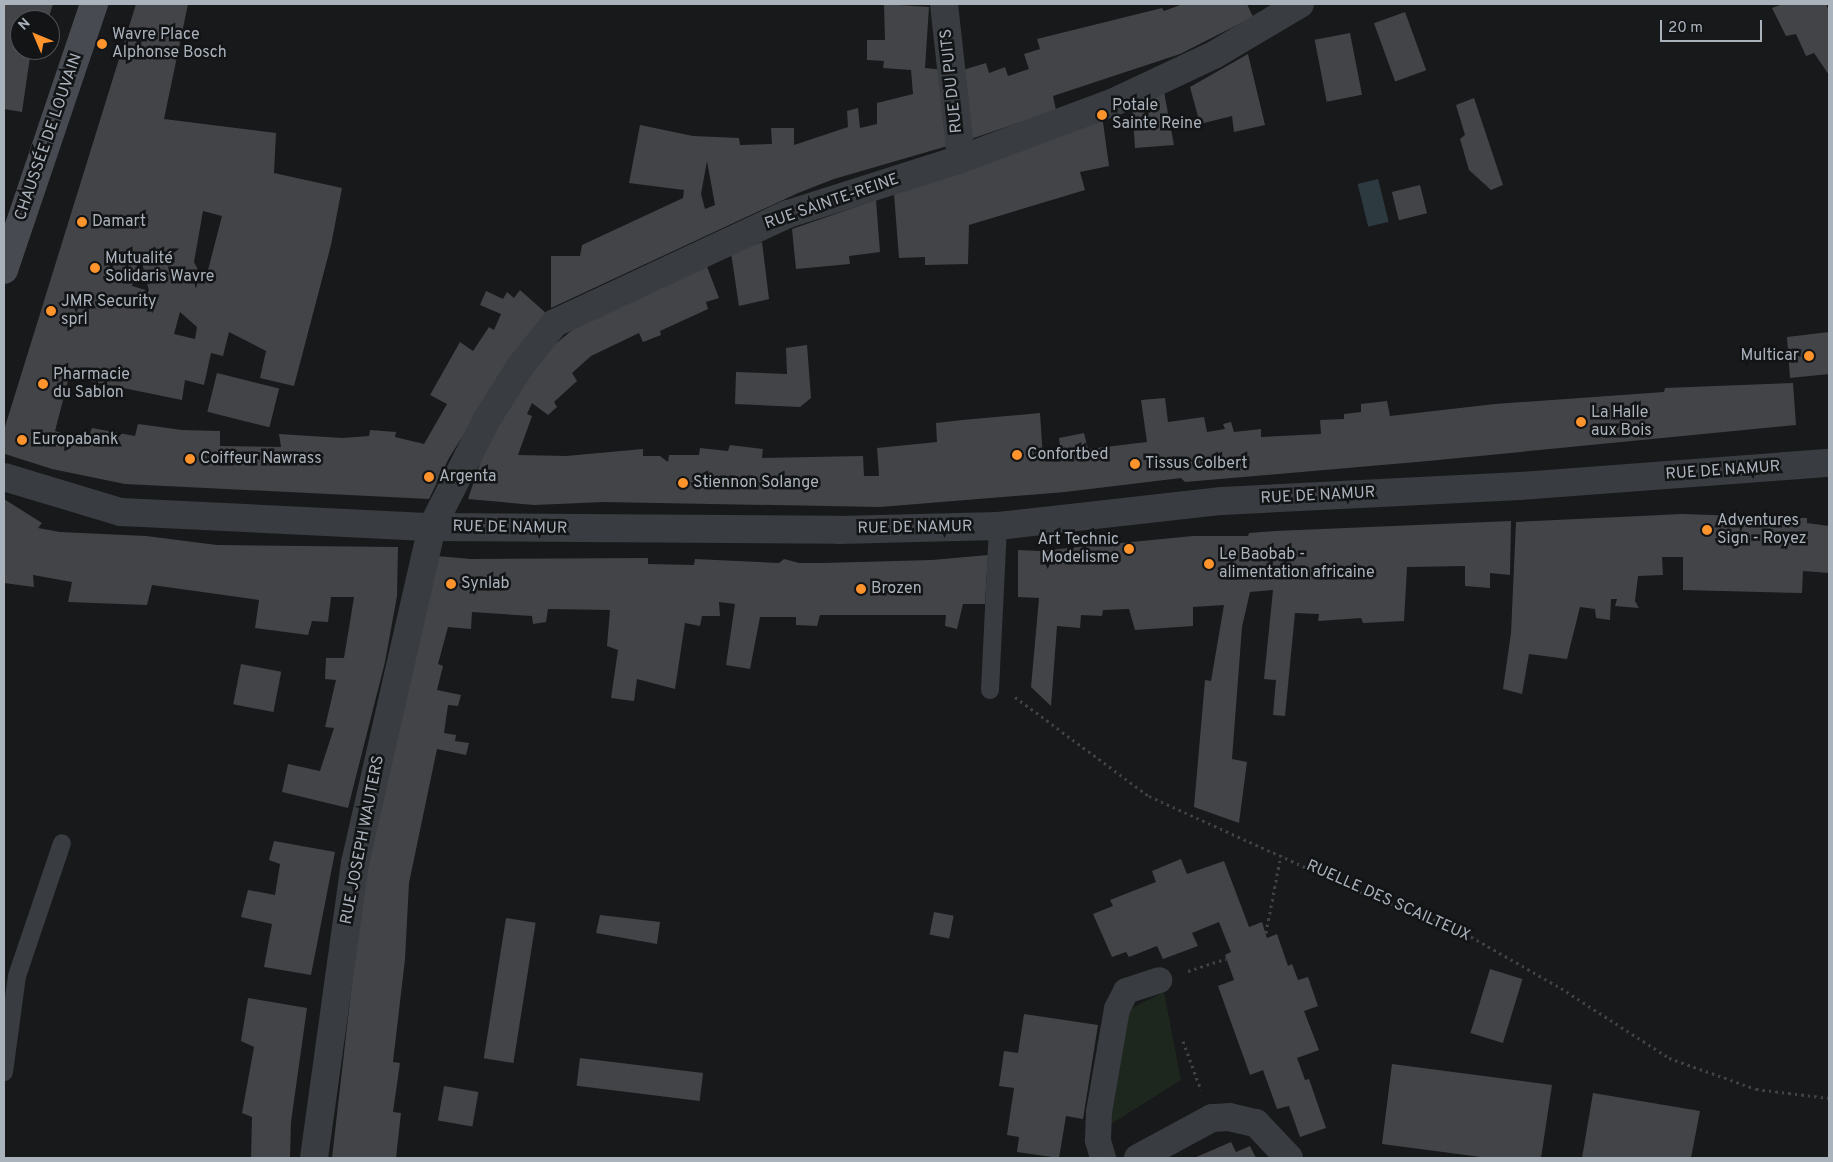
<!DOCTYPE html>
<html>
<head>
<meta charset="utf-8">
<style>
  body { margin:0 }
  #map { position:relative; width:1833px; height:1162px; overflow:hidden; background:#18191b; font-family:Overpass,sans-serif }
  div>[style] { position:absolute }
  .green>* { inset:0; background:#1e271e }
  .water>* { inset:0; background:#2d3b41; transform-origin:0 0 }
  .building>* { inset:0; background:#424448; transform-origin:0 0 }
  .path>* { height:3px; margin-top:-1.5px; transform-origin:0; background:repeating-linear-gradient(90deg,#3f4347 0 2.5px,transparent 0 6.5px) }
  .service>* { height:18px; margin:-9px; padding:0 9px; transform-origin:9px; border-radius:9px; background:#393c40 }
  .pedestrian>* { height:26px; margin:-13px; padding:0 13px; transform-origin:13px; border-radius:13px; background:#393c40 }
  .minor>* { height:28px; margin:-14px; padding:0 14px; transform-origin:14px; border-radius:14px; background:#393c40 }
  .tertiary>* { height:28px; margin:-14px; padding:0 14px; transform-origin:14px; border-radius:14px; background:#393c40 }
  .secondary>* { height:28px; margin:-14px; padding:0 14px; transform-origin:14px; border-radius:14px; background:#474b51 }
  .dots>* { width:14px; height:14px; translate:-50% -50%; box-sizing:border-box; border:2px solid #131416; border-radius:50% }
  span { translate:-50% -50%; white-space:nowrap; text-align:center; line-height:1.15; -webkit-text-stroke:5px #131416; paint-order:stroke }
  .poi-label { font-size:16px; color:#aab2bc }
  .left { translate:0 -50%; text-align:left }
  .right { translate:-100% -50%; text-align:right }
  .street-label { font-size:16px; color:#aab2bc }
  .frame { position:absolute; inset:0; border:5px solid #aab2bc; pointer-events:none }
  .north { position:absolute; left:10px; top:10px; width:50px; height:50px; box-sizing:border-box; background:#131416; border:1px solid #4f5358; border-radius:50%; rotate:315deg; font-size:14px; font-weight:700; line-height:20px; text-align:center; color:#aab2bc }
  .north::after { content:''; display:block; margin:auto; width:18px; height:22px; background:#ff932c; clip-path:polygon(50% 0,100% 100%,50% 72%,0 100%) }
  .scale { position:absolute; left:1660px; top:20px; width:102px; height:22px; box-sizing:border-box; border:2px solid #aab2bc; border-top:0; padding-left:6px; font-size:15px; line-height:18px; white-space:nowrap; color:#aab2bc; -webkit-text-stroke:4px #131416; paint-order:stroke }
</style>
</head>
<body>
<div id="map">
  <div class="green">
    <i style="clip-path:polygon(1164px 992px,1181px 1080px,1111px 1124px,1122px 1013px)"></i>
  </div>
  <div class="water">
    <i style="left:1378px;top:179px;width:44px;height:21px;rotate:76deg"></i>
  </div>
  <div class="building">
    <i style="clip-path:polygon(4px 4px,53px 4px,48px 20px,20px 20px,20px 50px,40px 50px,37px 60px,30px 57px,22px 112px,4px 109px)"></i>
    <i style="clip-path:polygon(evenodd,136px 4px,188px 4px,164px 119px,276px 133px,274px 173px,342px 188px,331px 245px,294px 386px,260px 378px,266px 351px,229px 332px,223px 356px,211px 353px,204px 385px,185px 380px,182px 400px,69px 377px,55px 431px,87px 441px,92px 428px,135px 436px,138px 424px,182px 430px,220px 431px,220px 446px,281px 447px,279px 434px,342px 438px,369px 436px,370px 430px,396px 432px,395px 437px,424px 444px,447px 404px,430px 395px,460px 342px,473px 351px,489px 327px,494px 330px,501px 314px,480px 305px,486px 291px,503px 299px,507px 292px,514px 298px,520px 290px,547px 314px,504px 370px,449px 458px,429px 499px,125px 484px,52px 469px,5px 454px,4px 430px,136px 4px,203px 211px,222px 216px,207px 274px,199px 272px,194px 262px,203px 211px,136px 4px,140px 254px,149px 291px,132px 286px,140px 254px,136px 4px,180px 312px,197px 327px,195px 339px,174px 334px,180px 312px)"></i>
    <i style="clip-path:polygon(evenodd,884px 4px,929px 7px,925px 68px,945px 70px,951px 145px,834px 179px,798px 193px,551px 308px,551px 256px,580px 256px,582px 245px,683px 198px,684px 190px,629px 183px,640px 125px,693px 136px,739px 138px,740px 145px,772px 144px,771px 128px,794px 128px,794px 145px,848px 127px,847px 111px,858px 108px,860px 128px,877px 124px,877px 103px,913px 94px,911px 70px,883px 68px,884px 61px,867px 60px,867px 40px,885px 40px,884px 4px,707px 161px,715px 205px,705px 209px,701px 194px,707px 161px)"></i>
    <i style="clip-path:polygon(1183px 4px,1247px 4px,1253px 17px,1180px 54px,1053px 96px,1056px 110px,968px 140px,956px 72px,986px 63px,989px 73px,1005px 67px,1008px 76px,1029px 69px,1024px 54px,1040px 49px,1037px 39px,1162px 8px,1164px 11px)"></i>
    <i style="clip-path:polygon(1783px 4px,1826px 4px,1829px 11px,1829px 75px,1814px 53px,1806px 56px,1796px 34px,1786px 36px,1772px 8px)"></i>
    <i style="left:1405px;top:12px;width:62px;height:33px;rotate:70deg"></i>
    <i style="left:1350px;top:33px;width:63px;height:36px;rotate:79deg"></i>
    <i style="clip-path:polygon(1248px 54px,1265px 125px,1234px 132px,1232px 116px,1200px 124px,1190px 87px)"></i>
    <i style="clip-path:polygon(1164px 92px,1174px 145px,1135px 148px,1132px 105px)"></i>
    <i style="clip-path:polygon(1474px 98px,1503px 185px,1491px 190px,1469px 170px,1460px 139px,1465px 135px,1456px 105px)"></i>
    <i style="clip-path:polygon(1102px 115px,1109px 166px,1080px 172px,1085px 190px,969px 225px,968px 264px,925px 265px,925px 257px,899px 258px,894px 194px)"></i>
    <i style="left:1420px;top:185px;width:29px;height:29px;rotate:76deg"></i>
    <i style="clip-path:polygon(876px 200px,880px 252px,849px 256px,850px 264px,796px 269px,792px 229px)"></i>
    <i style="clip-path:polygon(762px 242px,769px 299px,739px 306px,731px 253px)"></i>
    <i style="clip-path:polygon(706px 264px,719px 298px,706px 302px,708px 309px,660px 331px,661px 335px,643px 342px,639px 333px,591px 356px,572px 373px,577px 381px,554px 402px,557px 407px,548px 415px,532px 403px,527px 414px,532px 416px,518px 455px,566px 456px,643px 449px,643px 456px,660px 456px,668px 462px,669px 455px,699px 455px,700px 448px,728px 451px,730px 445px,763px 449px,762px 458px,863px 456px,864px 476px,879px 476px,877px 448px,937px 442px,936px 423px,962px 420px,1040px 413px,1043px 458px,1061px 455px,1059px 438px,1084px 433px,1088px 449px,1147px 442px,1141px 400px,1165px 398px,1168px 422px,1204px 417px,1207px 432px,1225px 429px,1223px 424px,1231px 422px,1234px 432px,1261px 429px,1261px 437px,1321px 434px,1320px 420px,1344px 419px,1344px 414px,1361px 412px,1361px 404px,1387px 401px,1390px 416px,1495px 404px,1664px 392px,1665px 388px,1793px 383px,1796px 425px,1428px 461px,1185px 482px,1181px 478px,1065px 492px,880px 507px,604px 502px,534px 505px,468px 499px,486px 445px,506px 404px,553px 346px,577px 326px)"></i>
    <i style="clip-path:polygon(1829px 332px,1829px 374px,1790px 378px,1787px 337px)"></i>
    <i style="clip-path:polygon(807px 345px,811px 398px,800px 407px,735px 404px,736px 372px,787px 374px,786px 348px)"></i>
    <i style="left:217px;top:373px;width:64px;height:40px;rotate:14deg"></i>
    <i style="clip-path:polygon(4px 499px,42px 523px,38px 528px,60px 532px,146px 536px,217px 545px,398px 547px,397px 596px,385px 662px,348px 808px,282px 792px,288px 764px,320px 771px,334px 728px,325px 727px,336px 680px,325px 679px,326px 658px,344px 658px,354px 597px,331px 597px,328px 622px,312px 621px,308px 635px,255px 628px,259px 600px,152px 585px,147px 605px,68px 602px,72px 582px,33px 575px,34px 587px,4px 583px)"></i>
    <i style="clip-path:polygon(1682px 514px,1807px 518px,1807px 523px,1829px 526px,1829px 573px,1803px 571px,1802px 593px,1683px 590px,1683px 557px,1662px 557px,1663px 575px,1638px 576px,1635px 601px,1639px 608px,1615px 606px,1617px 599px,1611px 599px,1610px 620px,1596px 618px,1595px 609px,1580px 607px,1567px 659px,1529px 654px,1522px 694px,1503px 689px,1511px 633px,1516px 522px)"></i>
    <i style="clip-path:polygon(1511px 521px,1510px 575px,1490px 573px,1490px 588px,1465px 586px,1465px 566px,1407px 567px,1404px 621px,1363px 623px,1361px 618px,1318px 621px,1319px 614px,1295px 613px,1285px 716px,1273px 715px,1276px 680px,1264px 679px,1273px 590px,1250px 592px,1242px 627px,1232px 759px,1247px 762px,1239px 823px,1194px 807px,1205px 680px,1211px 681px,1224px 605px,1193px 607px,1193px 626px,1135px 630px,1129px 609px,1103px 610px,1102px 616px,1081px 615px,1080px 628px,1057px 626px,1051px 706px,1031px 687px,1039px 598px,1018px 597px,1018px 550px,1039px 551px,1193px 536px,1248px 536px,1249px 533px,1275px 531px)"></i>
    <i style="clip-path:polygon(988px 555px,985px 604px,963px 604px,957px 629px,945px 626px,946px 615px,820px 615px,817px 626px,796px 625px,796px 617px,760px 617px,750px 669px,726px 665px,735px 604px,719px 602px,720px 616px,702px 616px,700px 626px,685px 623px,675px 689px,637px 679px,634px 701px,611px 698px,618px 650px,607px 646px,610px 610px,548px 609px,546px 622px,533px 624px,532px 616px,472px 612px,471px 629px,448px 627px,438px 664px,443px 666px,437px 690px,461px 695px,458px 706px,448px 705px,444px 733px,456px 735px,455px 741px,469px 743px,466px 755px,437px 749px,409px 883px,405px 959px,393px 1062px,400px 1063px,393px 1112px,401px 1113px,396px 1158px,332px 1158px,362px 895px,436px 556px,471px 559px,648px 558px,648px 564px,694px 565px,695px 559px,779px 563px,784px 559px,799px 563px,823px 563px,932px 560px)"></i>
    <i style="left:241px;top:664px;width:41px;height:41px;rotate:11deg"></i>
    <i style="clip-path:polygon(274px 841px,335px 852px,311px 975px,264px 967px,272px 924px,241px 917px,248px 890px,275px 895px,280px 864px,269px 860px)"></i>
    <i style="clip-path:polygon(1181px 859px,1187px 874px,1224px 861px,1249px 927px,1262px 922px,1267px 938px,1277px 934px,1288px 966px,1292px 964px,1298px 980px,1308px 977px,1318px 1006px,1304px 1011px,1319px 1050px,1297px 1058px,1305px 1080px,1309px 1079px,1326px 1128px,1300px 1137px,1289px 1106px,1277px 1109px,1263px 1070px,1250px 1075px,1218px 986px,1234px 980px,1225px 955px,1231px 952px,1219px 922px,1192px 933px,1198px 946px,1163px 959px,1157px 946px,1129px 957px,1126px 952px,1112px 957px,1093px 914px,1113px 906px,1110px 900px,1156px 882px,1152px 871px)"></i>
    <i style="left:934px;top:912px;width:20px;height:23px;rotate:11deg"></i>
    <i style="clip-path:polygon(600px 915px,660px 922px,657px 944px,596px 933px)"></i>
    <i style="left:506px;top:918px;width:30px;height:142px;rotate:9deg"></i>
    <i style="left:1490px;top:969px;width:34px;height:67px;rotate:17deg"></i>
    <i style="clip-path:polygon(248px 998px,307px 1008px,291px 1122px,290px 1158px,251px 1158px,252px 1117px,242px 1113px,254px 1047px,241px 1041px)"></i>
    <i style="clip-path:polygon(1024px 1014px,1098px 1025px,1083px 1119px,1066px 1116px,1059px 1158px,1017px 1152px,1019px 1137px,1007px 1135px,1014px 1088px,999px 1086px,1004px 1051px,1018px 1053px)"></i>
    <i style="left:580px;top:1058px;width:124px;height:28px;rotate:7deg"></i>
    <i style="clip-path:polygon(1392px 1064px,1552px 1085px,1541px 1158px,1488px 1158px,1382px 1144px)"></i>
    <i style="left:444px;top:1086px;width:35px;height:35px;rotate:10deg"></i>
    <i style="clip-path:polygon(1593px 1093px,1700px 1111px,1691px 1158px,1582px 1158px)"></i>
    <i style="clip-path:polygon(1231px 1142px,1236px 1152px,1250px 1146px,1256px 1158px,1194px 1158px)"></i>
  </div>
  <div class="path">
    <i style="left:1015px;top:697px;width:167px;rotate:36.5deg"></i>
    <i style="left:1149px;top:796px;width:232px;rotate:24.5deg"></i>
    <i style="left:1360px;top:892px;width:100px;rotate:20.4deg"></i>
    <i style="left:1454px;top:927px;width:123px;rotate:29.7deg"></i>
    <i style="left:1561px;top:988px;width:129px;rotate:32.9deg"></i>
    <i style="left:1669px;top:1058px;width:92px;rotate:19.6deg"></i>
    <i style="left:1756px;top:1089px;width:74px;rotate:7deg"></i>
    <i style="left:1266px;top:933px;width:80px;rotate:-79.2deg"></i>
    <i style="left:1188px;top:971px;width:40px;rotate:-18deg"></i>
    <i style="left:1183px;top:1041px;width:52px;rotate:69.8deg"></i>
  </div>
  <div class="service">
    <i style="left:990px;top:690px;width:164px;rotate:-87.2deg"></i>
    <i style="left:4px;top:1072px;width:97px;rotate:-82.3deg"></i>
    <i style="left:17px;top:976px;width:140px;rotate:-71.3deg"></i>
  </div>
  <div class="pedestrian">
    <i style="left:1103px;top:1158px;width:19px;rotate:-106deg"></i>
    <i style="left:1098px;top:1140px;width:28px;rotate:-88deg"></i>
    <i style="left:1099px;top:1112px;width:105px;rotate:-80.1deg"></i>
    <i style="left:1117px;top:1009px;width:20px;rotate:-63deg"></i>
    <i style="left:1126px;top:991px;width:35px;rotate:-18deg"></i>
  </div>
  <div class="minor">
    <i style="left:944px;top:4px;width:156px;rotate:83.7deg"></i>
    <i style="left:314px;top:1158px;width:298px;rotate:-82.1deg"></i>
    <i style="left:355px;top:863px;width:345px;rotate:-77.1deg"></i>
    <i style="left:432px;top:527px;width:121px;rotate:-63deg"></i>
    <i style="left:487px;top:419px;width:64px;rotate:-57.8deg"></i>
    <i style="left:521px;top:365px;width:54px;rotate:-51deg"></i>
    <i style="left:555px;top:323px;width:257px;rotate:-25.1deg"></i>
    <i style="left:788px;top:214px;width:182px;rotate:-17.6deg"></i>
    <i style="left:961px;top:159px;width:163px;rotate:-20.4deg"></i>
    <i style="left:1114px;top:102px;width:110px;rotate:-25.2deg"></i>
    <i style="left:1214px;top:55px;width:100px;rotate:-30.7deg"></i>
    <i style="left:1138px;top:1158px;width:84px;rotate:-28.4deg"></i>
    <i style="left:1212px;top:1118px;width:17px;rotate:-3deg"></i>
    <i style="left:1229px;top:1117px;width:28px;rotate:13deg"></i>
    <i style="left:1256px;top:1123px;width:48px;rotate:46.7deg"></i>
  </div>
  <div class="tertiary">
    <i style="left:4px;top:477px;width:122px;rotate:16.7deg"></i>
    <i style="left:121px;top:512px;width:311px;rotate:2.8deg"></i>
    <i style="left:432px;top:527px;width:407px;rotate:0.4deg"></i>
    <i style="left:839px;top:530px;width:159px;rotate:-1.4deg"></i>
    <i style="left:998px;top:526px;width:225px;rotate:-6.4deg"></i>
    <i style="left:1222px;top:501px;width:298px;rotate:-2.9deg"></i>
    <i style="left:1520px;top:486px;width:310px;rotate:-4.3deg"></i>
  </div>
  <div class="secondary">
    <i style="left:4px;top:270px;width:281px;rotate:-71.3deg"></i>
  </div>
  <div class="dots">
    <i style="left:102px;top:44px;background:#ff932c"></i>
    <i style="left:1102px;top:115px;background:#ff932c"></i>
    <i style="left:82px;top:222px;background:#ff932c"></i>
    <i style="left:95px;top:268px;background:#ff932c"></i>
    <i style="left:51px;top:311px;background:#ff932c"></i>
    <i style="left:1809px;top:356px;background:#ff932c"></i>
    <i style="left:43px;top:384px;background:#ff932c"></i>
    <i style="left:1581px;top:422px;background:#ff932c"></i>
    <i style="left:22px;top:440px;background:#ff932c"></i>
    <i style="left:1017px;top:455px;background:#ff932c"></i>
    <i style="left:190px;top:459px;background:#ff932c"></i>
    <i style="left:1135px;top:464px;background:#ff932c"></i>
    <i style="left:429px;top:477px;background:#ff932c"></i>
    <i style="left:683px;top:483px;background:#ff932c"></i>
    <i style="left:1707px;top:530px;background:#ff932c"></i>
    <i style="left:1129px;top:549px;background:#ff932c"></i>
    <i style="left:1209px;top:564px;background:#ff932c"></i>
    <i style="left:451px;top:584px;background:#ff932c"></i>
    <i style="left:861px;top:589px;background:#ff932c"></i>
  </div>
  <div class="poi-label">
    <span class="left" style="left:112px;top:44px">Wavre Place<br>Alphonse Bosch</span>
    <span class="left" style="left:1112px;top:115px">Potale<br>Sainte Reine</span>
    <span class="left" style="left:92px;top:222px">Damart</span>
    <span class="left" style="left:105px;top:268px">Mutualité<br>Solidaris Wavre</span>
    <span class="left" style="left:61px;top:311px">JMR Security<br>sprl</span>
    <span class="right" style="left:1799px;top:356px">Multicar</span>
    <span class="left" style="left:53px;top:384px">Pharmacie<br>du Sablon</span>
    <span class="left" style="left:1591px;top:422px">La Halle<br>aux Bois</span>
    <span class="left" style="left:32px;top:440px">Europabank</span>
    <span class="left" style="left:1027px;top:455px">Confortbed</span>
    <span class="left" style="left:200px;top:459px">Coiffeur Nawrass</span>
    <span class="left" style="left:1145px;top:464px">Tissus Colbert</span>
    <span class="left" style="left:439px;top:477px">Argenta</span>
    <span class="left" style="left:693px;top:483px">Stiennon Solange</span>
    <span class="left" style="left:1717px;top:530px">Adventures<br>Sign - Royez</span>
    <span class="right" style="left:1119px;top:549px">Art Technic<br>Modelisme</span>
    <span class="left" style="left:1219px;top:564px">Le Baobab -<br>alimentation africaine</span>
    <span class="left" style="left:461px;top:584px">Synlab</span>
    <span class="left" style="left:871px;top:589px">Brozen</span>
  </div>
  <div class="street-label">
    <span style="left:952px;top:81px;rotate:-96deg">RUE DU PUITS</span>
    <span style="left:49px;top:137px;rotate:-71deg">CHAUSSÉE DE LOUVAIN</span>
    <span style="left:832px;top:202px;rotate:-19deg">RUE SAINTE-REINE</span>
    <span style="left:1723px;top:471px;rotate:-4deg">RUE DE NAMUR</span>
    <span style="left:1318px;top:496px;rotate:-3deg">RUE DE NAMUR</span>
    <span style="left:510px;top:528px;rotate:1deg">RUE DE NAMUR</span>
    <span style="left:915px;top:528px;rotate:-1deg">RUE DE NAMUR</span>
    <span style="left:363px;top:840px;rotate:-79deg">RUE JOSEPH WAUTERS</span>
    <span style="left:1388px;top:901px;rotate:24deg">RUELLE DES SCAILTEUX</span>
  </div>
  <div class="frame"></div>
  <div class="north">N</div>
  <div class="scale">20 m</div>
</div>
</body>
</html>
